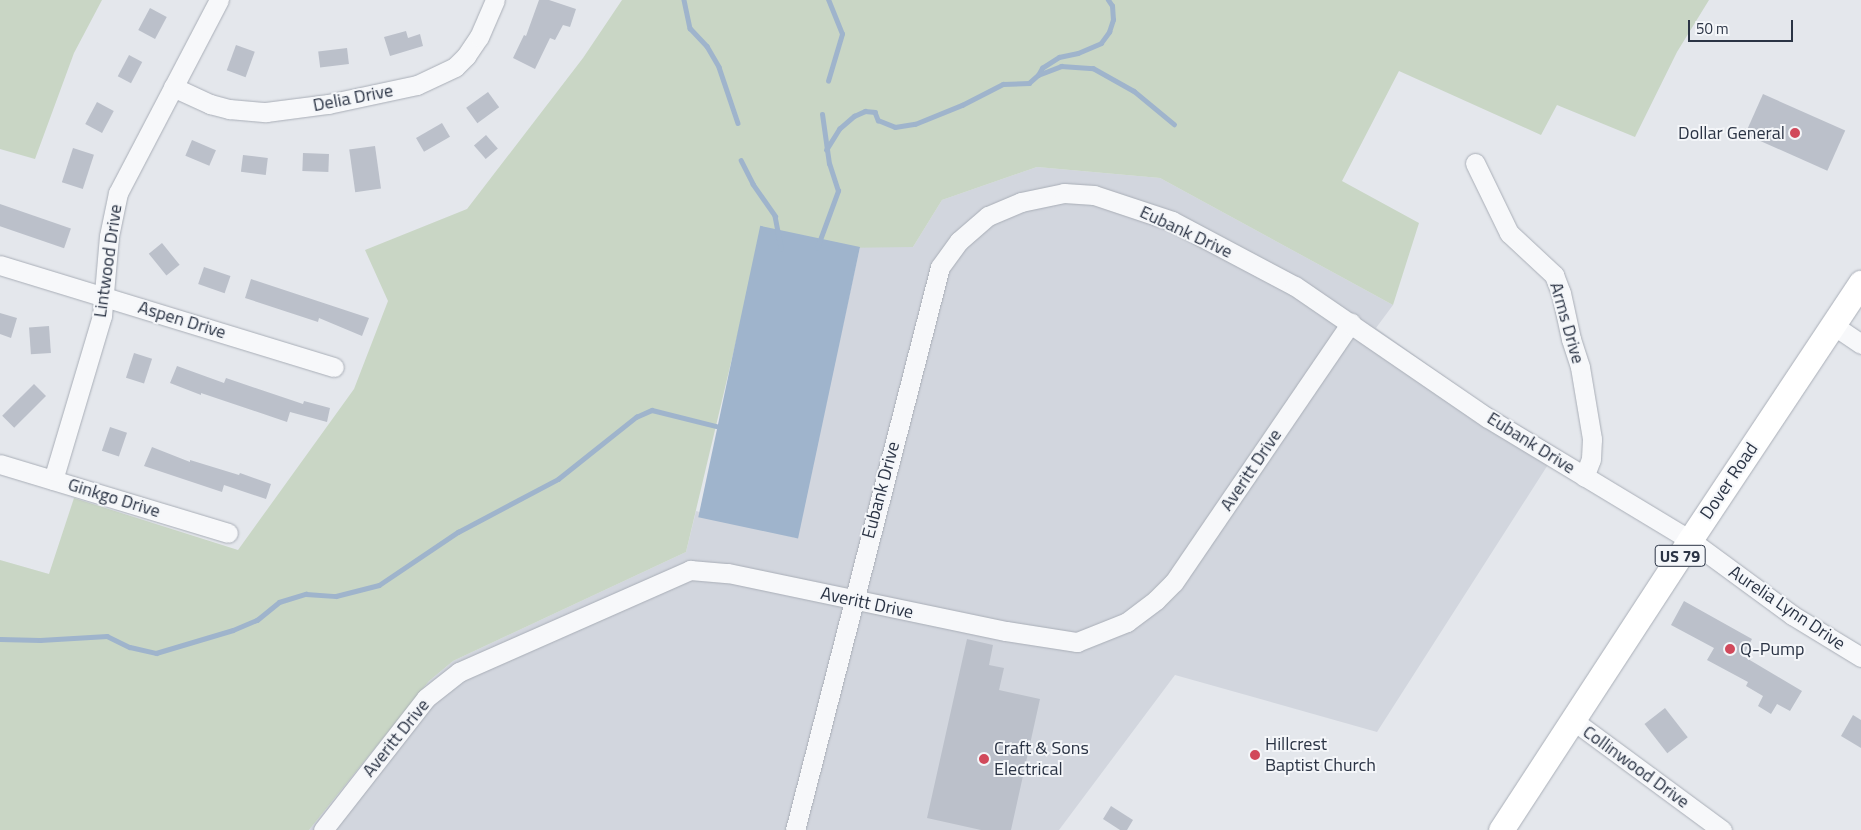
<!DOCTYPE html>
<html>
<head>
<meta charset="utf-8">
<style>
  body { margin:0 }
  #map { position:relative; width:1861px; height:830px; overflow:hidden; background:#e4e7ec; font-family:"Titillium Web",sans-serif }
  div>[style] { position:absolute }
  .built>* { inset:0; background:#d2d6de }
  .green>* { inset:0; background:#c9d6c5 }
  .water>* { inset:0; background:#9fb4cc; transform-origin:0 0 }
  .stream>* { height:4.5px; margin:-2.25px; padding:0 2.25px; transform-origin:2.25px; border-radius:2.25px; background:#9fb4cc }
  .building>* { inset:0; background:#bbc0ca; transform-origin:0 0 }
  .roads { filter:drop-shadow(0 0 1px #a9aeb7) drop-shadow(0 0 1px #a9aeb7) }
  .minor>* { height:19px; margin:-9.5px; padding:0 9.5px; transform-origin:9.5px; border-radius:9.5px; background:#f7f8fa }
  .major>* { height:25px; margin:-12.5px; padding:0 12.5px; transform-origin:12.5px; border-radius:12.5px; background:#fff }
  .dots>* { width:14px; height:14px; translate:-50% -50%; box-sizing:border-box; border:2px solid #f4f6f9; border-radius:50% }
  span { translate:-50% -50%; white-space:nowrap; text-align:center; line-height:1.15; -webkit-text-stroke:4px #f4f6f9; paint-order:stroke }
  .shield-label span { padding:1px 4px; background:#f4f6f9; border:1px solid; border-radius:4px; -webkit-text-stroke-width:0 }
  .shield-label { font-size:16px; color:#2b3445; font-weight:700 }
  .street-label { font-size:18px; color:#2b3445 }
  .poi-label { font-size:18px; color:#2b3445 }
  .right { translate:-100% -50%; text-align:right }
  .left { translate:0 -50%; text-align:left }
  .scale { position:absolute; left:1688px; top:20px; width:105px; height:22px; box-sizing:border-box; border:2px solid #2b3445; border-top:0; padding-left:6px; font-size:15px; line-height:18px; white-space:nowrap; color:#2b3445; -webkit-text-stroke:4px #f4f6f9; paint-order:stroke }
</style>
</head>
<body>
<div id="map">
  <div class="built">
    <i style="clip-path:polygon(1037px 167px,1160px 178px,1393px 305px,1376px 328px,1475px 398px,1558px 449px,1377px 732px,1175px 675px,1059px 830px,309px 830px,429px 681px,453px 661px,686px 552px,696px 511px,796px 538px,860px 247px,913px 247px,942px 200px)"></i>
  </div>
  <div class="green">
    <i style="clip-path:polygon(0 0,102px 0,74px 53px,35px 159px,0 149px)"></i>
    <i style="clip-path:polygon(622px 0,1709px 0,1677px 52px,1635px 137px,1557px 105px,1541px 135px,1399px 71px,1342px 181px,1419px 223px,1393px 305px,1160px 178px,1037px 167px,942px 200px,913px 247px,758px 249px,686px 552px,453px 661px,429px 681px,309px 830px,0 830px,0 560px,49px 574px,74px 498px,238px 550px,354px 389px,388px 301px,365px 250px,467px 209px,583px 58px)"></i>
  </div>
  <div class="water">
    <i style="left:860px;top:247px;width:298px;height:102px;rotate:102deg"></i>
  </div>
  <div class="stream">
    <i style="left:684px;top:0;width:29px;rotate:78deg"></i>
    <i style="left:690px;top:28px;width:25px;rotate:47deg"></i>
    <i style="left:707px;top:46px;width:24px;rotate:60deg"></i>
    <i style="left:719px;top:67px;width:59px;rotate:71.3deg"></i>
    <i style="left:1038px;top:75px;width:8px;rotate:-60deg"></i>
    <i style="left:1042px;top:68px;width:20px;rotate:-33deg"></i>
    <i style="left:1059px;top:57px;width:19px;rotate:-12deg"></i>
    <i style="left:1078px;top:53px;width:25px;rotate:-23deg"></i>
    <i style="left:1101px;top:43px;width:14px;rotate:-54deg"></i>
    <i style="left:1109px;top:32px;width:13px;rotate:-72deg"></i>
    <i style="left:1113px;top:20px;width:14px;rotate:-94deg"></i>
    <i style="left:1112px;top:6px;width:7px;rotate:-124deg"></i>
    <i style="left:828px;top:81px;width:49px;rotate:-73.4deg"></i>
    <i style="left:842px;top:34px;width:37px;rotate:-112deg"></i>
    <i style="left:826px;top:150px;width:25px;rotate:-58deg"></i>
    <i style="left:839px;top:129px;width:20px;rotate:-41deg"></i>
    <i style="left:854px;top:116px;width:12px;rotate:-24deg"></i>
    <i style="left:865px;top:111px;width:10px;rotate:6deg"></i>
    <i style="left:875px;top:112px;width:9px;rotate:69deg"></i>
    <i style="left:878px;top:120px;width:18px;rotate:22deg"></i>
    <i style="left:895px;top:127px;width:20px;rotate:-9deg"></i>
    <i style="left:915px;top:124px;width:51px;rotate:-22deg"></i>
    <i style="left:962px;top:105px;width:46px;rotate:-27.1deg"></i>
    <i style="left:1003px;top:84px;width:26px;rotate:-2deg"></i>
    <i style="left:1029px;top:83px;width:12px;rotate:-42deg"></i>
    <i style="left:1038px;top:75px;width:25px;rotate:-21deg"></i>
    <i style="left:1061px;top:66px;width:32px;rotate:4deg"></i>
    <i style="left:1093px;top:68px;width:47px;rotate:29.3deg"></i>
    <i style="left:1134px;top:91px;width:52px;rotate:39.5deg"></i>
    <i style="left:741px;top:160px;width:27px;rotate:63deg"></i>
    <i style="left:753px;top:184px;width:39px;rotate:55deg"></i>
    <i style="left:775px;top:216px;width:33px;rotate:79deg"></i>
    <i style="left:817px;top:248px;width:61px;rotate:-69.8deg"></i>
    <i style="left:838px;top:191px;width:28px;rotate:-108deg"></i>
    <i style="left:829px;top:164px;width:50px;rotate:-98deg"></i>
    <i style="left:0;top:639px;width:40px;rotate:1.4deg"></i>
    <i style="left:40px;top:640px;width:67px;rotate:-3.4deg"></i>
    <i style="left:107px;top:636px;width:25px;rotate:26deg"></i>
    <i style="left:130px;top:647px;width:27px;rotate:13deg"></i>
    <i style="left:156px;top:653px;width:80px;rotate:-16.6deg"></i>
    <i style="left:233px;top:630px;width:26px;rotate:-23deg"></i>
    <i style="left:257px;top:620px;width:28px;rotate:-39deg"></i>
    <i style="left:279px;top:602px;width:28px;rotate:-17deg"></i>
    <i style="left:306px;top:594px;width:30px;rotate:4deg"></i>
    <i style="left:336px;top:596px;width:44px;rotate:-14.3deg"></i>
    <i style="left:379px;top:585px;width:95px;rotate:-33.9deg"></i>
    <i style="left:458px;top:532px;width:113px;rotate:-27.9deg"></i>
    <i style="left:558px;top:479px;width:100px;rotate:-38.5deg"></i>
    <i style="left:636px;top:417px;width:17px;rotate:-24deg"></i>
    <i style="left:652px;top:410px;width:66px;rotate:14deg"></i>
  </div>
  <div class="building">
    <i style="clip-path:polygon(539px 0,549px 0,576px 9px,570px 27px,563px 25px,555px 40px,550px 38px,535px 69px,513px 58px,524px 35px,526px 36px)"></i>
    <i style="left:150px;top:8px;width:19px;height:25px;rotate:28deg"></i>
    <i style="clip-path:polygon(406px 31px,408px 38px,420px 34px,423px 46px,390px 56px,384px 37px)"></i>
    <i style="left:236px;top:45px;width:20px;height:27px;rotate:20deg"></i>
    <i style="left:347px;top:48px;width:16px;height:29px;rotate:83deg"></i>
    <i style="left:129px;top:55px;width:15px;height:24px;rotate:28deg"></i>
    <i style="left:488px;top:92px;width:19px;height:27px;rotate:54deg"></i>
    <i style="left:1763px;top:94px;width:90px;height:44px;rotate:24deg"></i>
    <i style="left:97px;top:102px;width:19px;height:25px;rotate:28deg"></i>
    <i style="left:442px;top:123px;width:16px;height:30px;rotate:60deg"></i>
    <i style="left:486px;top:135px;width:18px;height:16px;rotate:49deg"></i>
    <i style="left:192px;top:140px;width:26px;height:17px;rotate:23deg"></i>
    <i style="left:375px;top:146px;width:43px;height:26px;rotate:82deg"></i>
    <i style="left:73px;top:148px;width:22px;height:36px;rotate:18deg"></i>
    <i style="left:303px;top:153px;width:26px;height:18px;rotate:2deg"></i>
    <i style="left:243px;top:155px;width:25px;height:17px;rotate:7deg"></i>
    <i style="left:0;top:204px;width:75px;height:21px;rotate:19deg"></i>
    <i style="left:162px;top:243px;width:28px;height:17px;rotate:51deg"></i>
    <i style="left:204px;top:267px;width:28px;height:18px;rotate:19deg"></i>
    <i style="clip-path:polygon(251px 279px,369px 318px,362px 336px,319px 318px,318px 322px,245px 298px)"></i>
    <i style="clip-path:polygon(0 313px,17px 318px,11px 338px,0 334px)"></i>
    <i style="left:49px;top:326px;width:27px;height:20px;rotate:86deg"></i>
    <i style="left:134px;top:353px;width:19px;height:26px;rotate:18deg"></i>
    <i style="clip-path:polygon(177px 366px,224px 383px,226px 378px,303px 404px,304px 401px,330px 408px,327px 422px,290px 412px,287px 422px,201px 393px,201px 395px,170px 383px)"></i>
    <i style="left:34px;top:384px;width:17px;height:45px;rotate:45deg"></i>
    <i style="left:110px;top:427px;width:18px;height:25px;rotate:19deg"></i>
    <i style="clip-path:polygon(152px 447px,190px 462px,190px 460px,239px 475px,240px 473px,271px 484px,266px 499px,224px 485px,222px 492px,144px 466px)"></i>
    <i style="clip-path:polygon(1684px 601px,1752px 639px,1743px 656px,1802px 691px,1790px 711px,1777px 704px,1771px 714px,1758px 706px,1763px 696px,1746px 686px,1748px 682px,1707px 660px,1714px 648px,1671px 625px)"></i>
    <i style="clip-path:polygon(967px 639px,993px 645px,989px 665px,1004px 668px,999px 690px,1040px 699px,1011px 830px,981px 830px,927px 818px)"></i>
    <i style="left:1665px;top:708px;width:37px;height:26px;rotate:52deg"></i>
    <i style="clip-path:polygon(1853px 715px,1861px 720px,1861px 748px,1841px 736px)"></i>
    <i style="clip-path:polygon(1111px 806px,1133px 820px,1127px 830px,1120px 830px,1103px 819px)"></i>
  </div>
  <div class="roads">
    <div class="minor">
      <i style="left:173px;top:87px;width:41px;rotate:24.7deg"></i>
      <i style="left:210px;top:104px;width:20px;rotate:15deg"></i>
      <i style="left:229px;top:109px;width:37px;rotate:5deg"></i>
      <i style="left:266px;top:112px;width:63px;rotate:-7.4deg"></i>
      <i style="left:328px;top:104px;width:91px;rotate:-12.1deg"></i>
      <i style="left:417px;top:85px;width:42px;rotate:-25.3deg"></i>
      <i style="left:455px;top:67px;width:16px;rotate:-45deg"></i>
      <i style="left:466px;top:56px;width:23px;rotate:-56deg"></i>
      <i style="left:479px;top:37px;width:40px;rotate:-66.6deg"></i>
      <i style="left:1475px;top:163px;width:78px;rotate:64.1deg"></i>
      <i style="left:1509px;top:233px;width:62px;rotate:43deg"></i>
      <i style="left:1554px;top:275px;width:19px;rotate:69deg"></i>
      <i style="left:1561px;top:293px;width:47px;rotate:77.7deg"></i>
      <i style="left:1571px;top:339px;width:29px;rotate:72deg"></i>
      <i style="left:1580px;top:367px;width:73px;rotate:80.5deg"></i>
      <i style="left:1592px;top:439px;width:20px;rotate:93deg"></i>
      <i style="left:1591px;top:459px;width:19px;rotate:111deg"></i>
      <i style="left:0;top:265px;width:349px;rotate:17deg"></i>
      <i style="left:1833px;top:325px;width:34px;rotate:34deg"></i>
      <i style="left:0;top:464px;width:238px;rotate:16.8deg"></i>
      <i style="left:53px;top:480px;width:171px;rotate:-73.4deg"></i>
      <i style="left:102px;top:316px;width:80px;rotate:-85deg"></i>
      <i style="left:109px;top:236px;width:44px;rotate:-78.2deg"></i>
      <i style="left:118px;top:193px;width:218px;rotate:-62.4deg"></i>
      <i style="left:1574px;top:721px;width:184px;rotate:36.4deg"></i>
      <i style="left:323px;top:830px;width:167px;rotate:-52deg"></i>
      <i style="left:426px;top:698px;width:42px;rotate:-38.2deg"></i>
      <i style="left:459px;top:672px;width:253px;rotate:-23.8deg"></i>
      <i style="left:690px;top:570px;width:38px;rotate:5deg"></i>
      <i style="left:728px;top:573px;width:284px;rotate:11.8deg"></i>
      <i style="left:1006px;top:631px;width:72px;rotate:8.8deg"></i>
      <i style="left:1077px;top:642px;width:54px;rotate:-21.8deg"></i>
      <i style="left:1127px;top:622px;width:36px;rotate:-37deg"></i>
      <i style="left:1156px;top:600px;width:25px;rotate:-45deg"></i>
      <i style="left:1174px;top:582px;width:314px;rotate:-55.7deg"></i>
      <i style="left:795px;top:830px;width:581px;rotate:-75.56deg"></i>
      <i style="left:940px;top:267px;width:32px;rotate:-54deg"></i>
      <i style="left:959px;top:241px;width:38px;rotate:-41deg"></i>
      <i style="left:988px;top:216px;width:36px;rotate:-23deg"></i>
      <i style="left:1021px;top:202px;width:44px;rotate:-11.8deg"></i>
      <i style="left:1064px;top:193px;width:30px;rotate:4deg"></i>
      <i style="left:1094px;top:195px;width:82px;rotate:18.4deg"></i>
      <i style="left:1172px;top:221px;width:139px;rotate:27.9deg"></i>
      <i style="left:1295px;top:286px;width:234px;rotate:34.4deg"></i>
      <i style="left:1488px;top:418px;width:236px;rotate:31.1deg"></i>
      <i style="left:1690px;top:540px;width:127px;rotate:36.3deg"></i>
      <i style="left:1792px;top:615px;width:81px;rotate:31.3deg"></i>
    </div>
    <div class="major">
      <i style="left:1501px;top:830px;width:346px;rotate:-56.9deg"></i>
      <i style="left:1690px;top:540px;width:309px;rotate:-56.4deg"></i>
    </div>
  </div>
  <div class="dots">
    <i style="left:1795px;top:133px;background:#d1495b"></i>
    <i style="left:1730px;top:649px;background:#d1495b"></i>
    <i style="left:1255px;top:755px;background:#d1495b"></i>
    <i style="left:984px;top:759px;background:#d1495b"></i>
  </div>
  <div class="shield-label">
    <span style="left:1680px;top:556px">US 79</span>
  </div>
  <div class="street-label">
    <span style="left:353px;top:98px;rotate:-11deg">Delia Drive</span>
    <span style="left:1186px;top:232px;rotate:25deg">Eubank Drive</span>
    <span style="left:108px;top:261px;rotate:-82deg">Lintwood Drive</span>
    <span style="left:182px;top:320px;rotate:17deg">Aspen Drive</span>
    <span style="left:1567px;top:323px;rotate:74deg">Arms Drive</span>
    <span style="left:1531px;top:443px;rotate:32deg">Eubank Drive</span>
    <span style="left:1251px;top:470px;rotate:-56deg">Averitt Drive</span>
    <span style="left:1729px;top:481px;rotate:-56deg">Dover Road</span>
    <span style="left:881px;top:490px;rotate:-75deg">Eubank Drive</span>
    <span style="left:114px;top:498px;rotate:17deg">Ginkgo Drive</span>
    <span style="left:867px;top:603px;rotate:12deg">Averitt Drive</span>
    <span style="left:1787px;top:608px;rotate:34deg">Aurelia Lynn Drive</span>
    <span style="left:396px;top:738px;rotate:-51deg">Averitt Drive</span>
    <span style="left:1636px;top:767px;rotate:36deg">Collinwood Drive</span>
  </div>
  <div class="poi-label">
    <span class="right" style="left:1785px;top:133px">Dollar General</span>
    <span class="left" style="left:1740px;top:649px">Q-Pump</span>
    <span class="left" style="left:1265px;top:755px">Hillcrest<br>Baptist Church</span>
    <span class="left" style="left:994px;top:759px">Craft &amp; Sons<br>Electrical</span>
  </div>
  <div class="scale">50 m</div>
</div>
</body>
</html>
